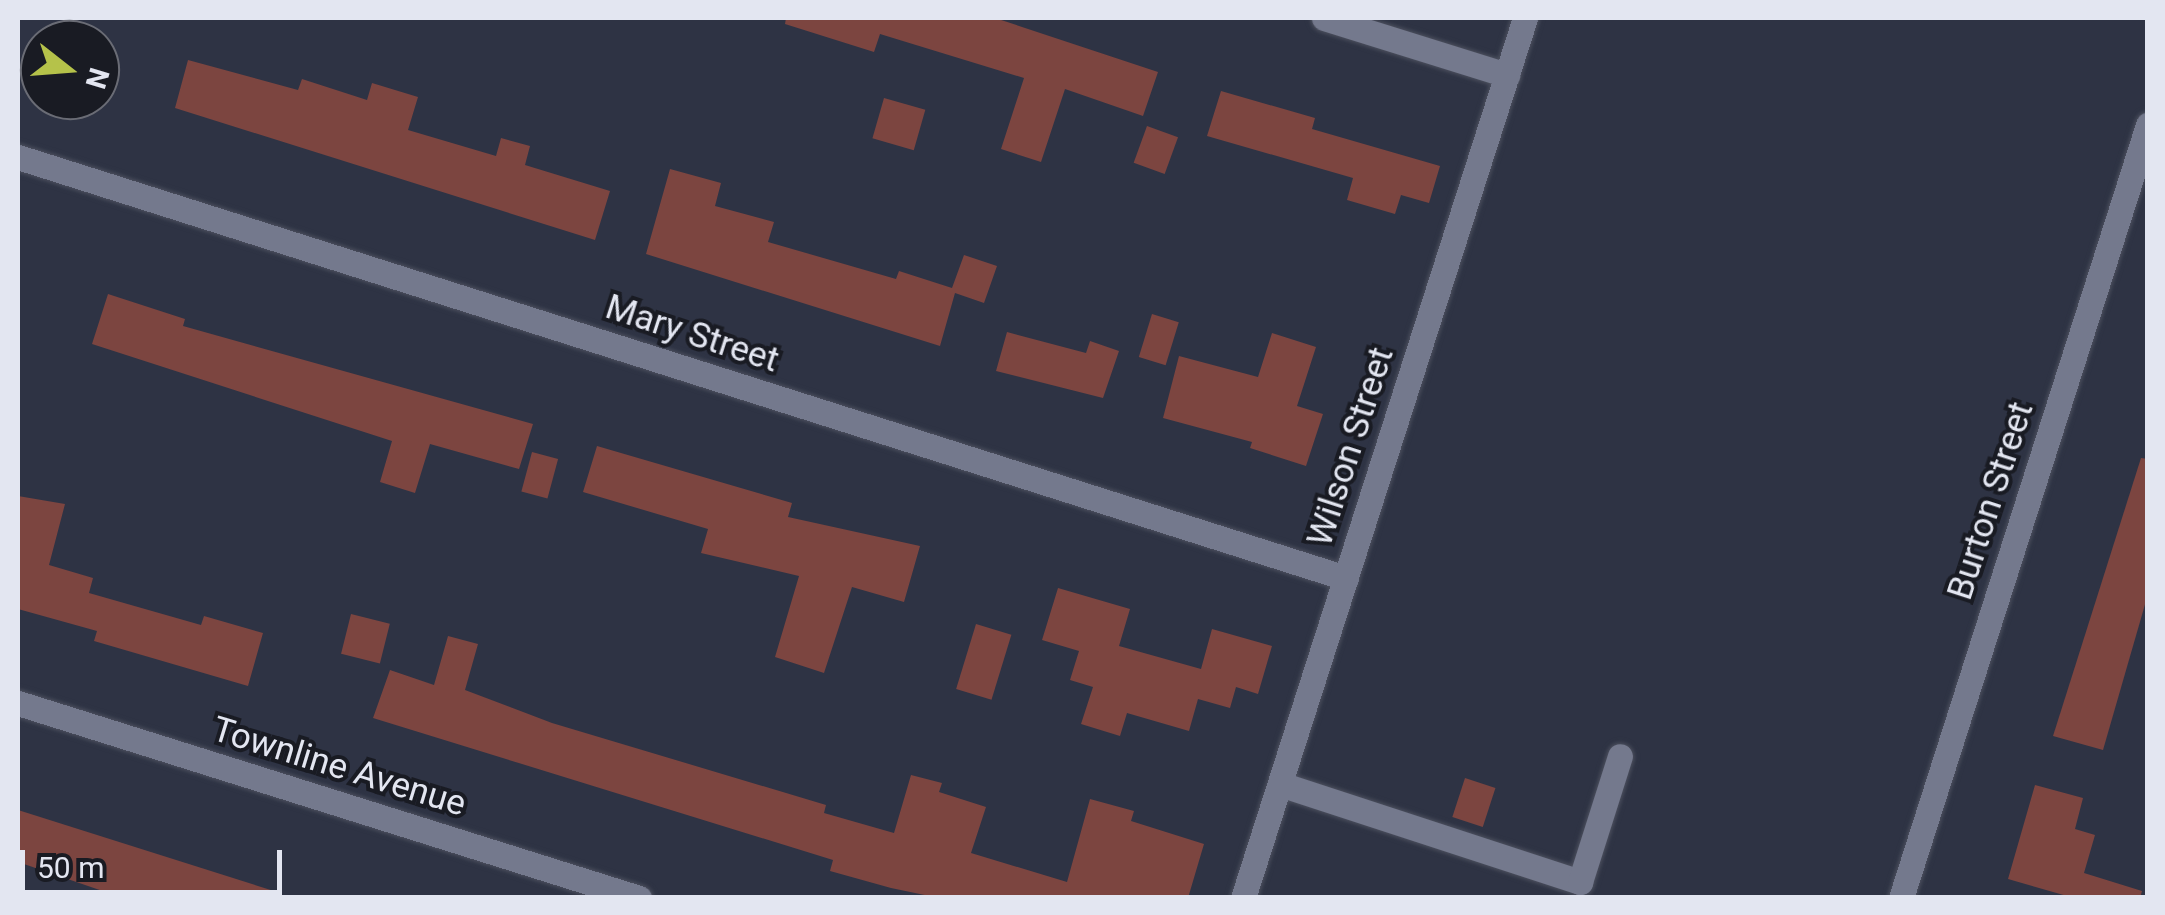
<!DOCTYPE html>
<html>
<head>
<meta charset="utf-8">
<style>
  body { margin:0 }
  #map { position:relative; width:2165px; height:915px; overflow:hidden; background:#2e3344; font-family:Roboto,sans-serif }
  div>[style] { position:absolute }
  .building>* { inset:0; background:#7c4540; transform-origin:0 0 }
  .roads { filter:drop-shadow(0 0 2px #4c505e) drop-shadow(0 0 2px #4c505e) }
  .minor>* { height:25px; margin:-12.5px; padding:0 12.5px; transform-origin:12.5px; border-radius:12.5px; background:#74798d }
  span { translate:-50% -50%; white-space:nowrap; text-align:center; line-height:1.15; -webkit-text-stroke:8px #191b23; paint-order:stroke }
  .street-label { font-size:35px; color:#e3e6f1 }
  .frame { position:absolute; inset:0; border:20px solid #e3e6f1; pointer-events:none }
  .north { position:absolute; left:20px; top:20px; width:100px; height:100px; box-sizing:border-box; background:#191b23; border:2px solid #6a6c75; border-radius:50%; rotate:107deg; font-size:28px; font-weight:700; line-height:40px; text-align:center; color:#e3e6f1 }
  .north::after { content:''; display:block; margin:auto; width:35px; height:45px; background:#b5c24a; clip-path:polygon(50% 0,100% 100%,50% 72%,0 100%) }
  .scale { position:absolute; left:20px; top:850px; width:262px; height:45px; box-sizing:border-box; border:5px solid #e3e6f1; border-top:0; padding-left:12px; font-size:30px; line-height:35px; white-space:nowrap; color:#e3e6f1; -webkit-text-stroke:8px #191b23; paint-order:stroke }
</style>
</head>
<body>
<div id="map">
  <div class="building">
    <i style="clip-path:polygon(786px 18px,995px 18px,1158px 72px,1143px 116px,1065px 89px,1041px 162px,1001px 149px,1024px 78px,880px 34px,874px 52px,785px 24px)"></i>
    <i style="clip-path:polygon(188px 60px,298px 90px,302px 79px,367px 100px,372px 83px,418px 97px,408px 130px,496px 156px,501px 138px,530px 146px,525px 165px,610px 191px,595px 240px,175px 108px)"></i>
    <i style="clip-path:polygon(1221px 91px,1315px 118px,1312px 129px,1440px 166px,1429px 203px,1401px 195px,1395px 214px,1347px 200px,1353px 178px,1207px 136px)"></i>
    <i style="left:884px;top:98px;width:43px;height:42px;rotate:16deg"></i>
    <i style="left:1147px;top:126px;width:33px;height:39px;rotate:20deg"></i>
    <i style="clip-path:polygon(670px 169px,721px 183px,715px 206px,774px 222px,768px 242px,896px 279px,899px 271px,952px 288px,964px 255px,997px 266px,984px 303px,955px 293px,940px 346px,646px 254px)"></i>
    <i style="clip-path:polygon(108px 294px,185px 319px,183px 326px,533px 424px,519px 469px,430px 444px,415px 493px,380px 482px,392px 441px,92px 344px)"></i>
    <i style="left:1152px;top:314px;width:28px;height:45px;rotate:17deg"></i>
    <i style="clip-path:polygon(1007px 332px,1086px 353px,1090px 341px,1119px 351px,1103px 398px,996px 371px)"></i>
    <i style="clip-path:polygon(1272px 333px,1316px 347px,1297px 406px,1323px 414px,1306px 466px,1250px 448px,1252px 442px,1163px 418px,1179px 356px,1258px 377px)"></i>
    <i style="clip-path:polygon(597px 446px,792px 503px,788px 517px,920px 546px,904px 602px,852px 587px,824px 673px,775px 657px,799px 576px,701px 553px,708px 529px,583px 492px)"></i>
    <i style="left:532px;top:452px;width:27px;height:41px;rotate:15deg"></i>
    <i style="clip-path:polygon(2141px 458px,2148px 459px,2148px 594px,2103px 750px,2053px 736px)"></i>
    <i style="clip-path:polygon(18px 496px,65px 504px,49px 565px,93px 578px,89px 593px,201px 625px,204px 616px,263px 633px,248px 686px,94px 641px,97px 631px,18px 609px)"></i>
    <i style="clip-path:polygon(1058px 588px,1130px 609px,1119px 646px,1201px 669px,1212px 629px,1272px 646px,1258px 694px,1236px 687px,1230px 708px,1198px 699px,1189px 731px,1127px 713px,1120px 736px,1081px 724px,1093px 687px,1070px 680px,1079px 651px,1042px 640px)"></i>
    <i style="left:351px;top:614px;width:40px;height:41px;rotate:14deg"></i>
    <i style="left:976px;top:624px;width:37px;height:68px;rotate:17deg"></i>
    <i style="clip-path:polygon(448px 636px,478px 644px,465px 690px,552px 723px,826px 805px,824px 813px,894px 833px,911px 775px,942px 783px,939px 792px,986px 807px,971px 853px,1067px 882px,1090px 799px,1134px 811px,1131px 821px,1204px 844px,1188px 898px,939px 898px,891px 888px,830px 871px,833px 860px,373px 718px,390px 670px,434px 685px)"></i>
    <i style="left:1465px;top:778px;width:32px;height:41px;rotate:18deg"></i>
    <i style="clip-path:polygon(2035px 785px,2083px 798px,2075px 829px,2095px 835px,2084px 873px,2142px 891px,2140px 898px,2074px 898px,2008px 879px)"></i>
    <i style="clip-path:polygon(18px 810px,277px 892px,276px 898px,123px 898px,18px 862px)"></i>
  </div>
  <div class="roads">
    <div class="minor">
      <i style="left:1324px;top:18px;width:192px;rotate:17.3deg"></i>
      <i style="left:18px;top:157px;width:1393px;rotate:17.59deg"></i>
      <i style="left:18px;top:703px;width:651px;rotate:17.43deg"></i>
      <i style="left:1280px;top:784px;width:316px;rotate:18.1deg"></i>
      <i style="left:1580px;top:882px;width:132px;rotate:-72.4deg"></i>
      <i style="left:1243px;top:898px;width:924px;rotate:-72.23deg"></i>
      <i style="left:1901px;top:898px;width:812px;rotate:-72.28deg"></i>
    </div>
  </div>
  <div class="street-label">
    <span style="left:692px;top:334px;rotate:18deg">Mary Street</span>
    <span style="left:1351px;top:447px;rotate:-72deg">Wilson Street</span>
    <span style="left:1991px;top:501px;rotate:-72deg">Burton Street</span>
    <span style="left:339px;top:767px;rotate:17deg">Townline Avenue</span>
  </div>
  <div class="frame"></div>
  <div class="north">N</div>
  <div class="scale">50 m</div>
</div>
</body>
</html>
